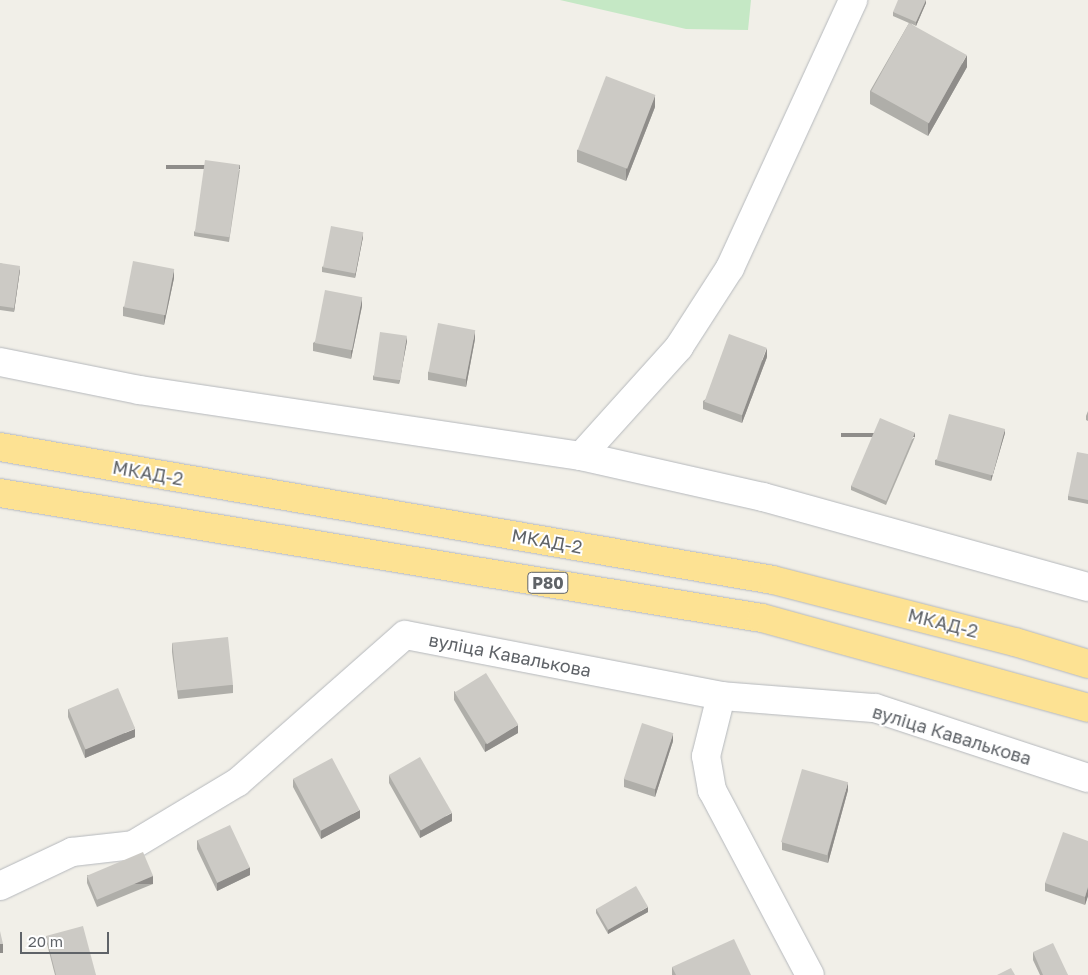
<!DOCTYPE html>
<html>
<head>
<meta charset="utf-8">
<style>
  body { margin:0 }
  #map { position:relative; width:1088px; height:975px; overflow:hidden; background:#f1efe8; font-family:"Golos Text",sans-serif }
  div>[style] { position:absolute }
  .green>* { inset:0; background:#c5e8c5 }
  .roads { filter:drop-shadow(0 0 1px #b5b8bc) drop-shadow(0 0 1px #b5b8bc) }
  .street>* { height:28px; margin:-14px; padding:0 14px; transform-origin:14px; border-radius:14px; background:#fff }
  .highway>* { height:28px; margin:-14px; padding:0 14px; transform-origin:14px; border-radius:14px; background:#fde293 }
  .wall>* { inset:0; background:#afaea9 }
  .shaded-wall>* { inset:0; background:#8f8d8a; transform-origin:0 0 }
  .building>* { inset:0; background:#cccac5; transform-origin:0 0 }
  span { translate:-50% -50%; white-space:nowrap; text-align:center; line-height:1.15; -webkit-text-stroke:4px #fff; paint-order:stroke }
  .shield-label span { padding:1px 4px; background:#fff; border:1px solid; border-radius:4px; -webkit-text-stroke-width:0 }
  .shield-label { font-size:16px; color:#5f6368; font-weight:700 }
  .street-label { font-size:18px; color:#5f6368 }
  .scale { position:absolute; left:20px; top:932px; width:89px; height:22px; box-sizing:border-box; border:2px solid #5f6368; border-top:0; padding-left:6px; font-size:15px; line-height:18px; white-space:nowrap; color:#5f6368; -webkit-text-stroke:4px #fff; paint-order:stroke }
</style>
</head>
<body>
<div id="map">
  <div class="green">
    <i style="clip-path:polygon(560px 0,751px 0,748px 30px,686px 29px)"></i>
  </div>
  <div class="roads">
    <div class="street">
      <i style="left:0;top:362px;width:142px;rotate:11.4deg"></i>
      <i style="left:139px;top:390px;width:447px;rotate:8.5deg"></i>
      <i style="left:581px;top:456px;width:147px;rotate:-48deg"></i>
      <i style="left:679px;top:347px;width:94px;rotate:-57.2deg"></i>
      <i style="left:730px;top:268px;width:295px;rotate:-65.3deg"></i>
      <i style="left:581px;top:456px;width:187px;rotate:12.7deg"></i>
      <i style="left:763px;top:497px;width:337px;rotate:15.5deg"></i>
      <i style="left:721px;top:696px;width:62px;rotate:104deg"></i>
      <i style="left:706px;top:756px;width:35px;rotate:80deg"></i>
      <i style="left:712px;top:790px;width:209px;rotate:62.1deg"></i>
      <i style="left:0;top:886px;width:80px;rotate:-25.3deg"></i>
      <i style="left:72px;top:852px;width:61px;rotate:-6.5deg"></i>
      <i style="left:133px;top:845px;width:122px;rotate:-31deg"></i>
      <i style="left:238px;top:782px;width:222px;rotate:-41.4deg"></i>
      <i style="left:405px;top:635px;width:322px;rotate:10.9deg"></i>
      <i style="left:721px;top:696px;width:154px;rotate:4.5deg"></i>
      <i style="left:875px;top:708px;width:224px;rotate:18.2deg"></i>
    </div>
    <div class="highway">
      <i style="left:0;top:447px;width:784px;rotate:9.76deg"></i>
      <i style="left:773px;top:580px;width:250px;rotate:14.4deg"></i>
      <i style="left:1015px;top:642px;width:76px;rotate:16.8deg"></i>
      <i style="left:0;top:493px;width:772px;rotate:9.32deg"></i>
      <i style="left:762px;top:618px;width:338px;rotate:15.4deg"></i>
    </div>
  </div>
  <div class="wall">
    <i style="clip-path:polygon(926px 0,926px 3px,916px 26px,910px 23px,967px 67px,928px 136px,870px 104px,870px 91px,909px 23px,893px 16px,893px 12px)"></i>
    <i style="clip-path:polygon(655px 107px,626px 181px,577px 162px,577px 150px)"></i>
    <i style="clip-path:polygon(240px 169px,229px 242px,194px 236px,194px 232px)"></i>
    <i style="clip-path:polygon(363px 237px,355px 278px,322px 272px,322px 267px)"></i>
    <i style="clip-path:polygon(0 263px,20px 270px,14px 312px,0 310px)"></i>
    <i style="clip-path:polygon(174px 278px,164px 325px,123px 316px,123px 307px)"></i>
    <i style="clip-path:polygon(362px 306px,351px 359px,313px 351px,313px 343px)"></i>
    <i style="clip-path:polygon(475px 339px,466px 387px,428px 380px,428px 372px)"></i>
    <i style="clip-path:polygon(407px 341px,399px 384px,373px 380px,373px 376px)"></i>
    <i style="clip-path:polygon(767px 357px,742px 423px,703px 409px,703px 401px)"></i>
    <i style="clip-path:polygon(1088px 411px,1088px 421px,1086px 420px,1086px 416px)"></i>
    <i style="clip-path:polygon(1005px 433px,991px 481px,935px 465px,935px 460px)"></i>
    <i style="clip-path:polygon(915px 437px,886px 505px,851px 490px,851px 486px)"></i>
    <i style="clip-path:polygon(1088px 454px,1088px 504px,1068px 500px,1068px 496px)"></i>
    <i style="clip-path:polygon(172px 643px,233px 685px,233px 693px,178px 699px,172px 652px)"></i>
    <i style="clip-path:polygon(454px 691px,518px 733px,485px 752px,454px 700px)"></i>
    <i style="clip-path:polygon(68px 709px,135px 737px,85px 758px,68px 717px)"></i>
    <i style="clip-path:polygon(673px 741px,655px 797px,624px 787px,624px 779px)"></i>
    <i style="clip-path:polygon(389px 775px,452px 821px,420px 838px,389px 783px)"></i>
    <i style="clip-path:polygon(293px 779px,360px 818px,321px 839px,293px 787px)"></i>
    <i style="clip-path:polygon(848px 790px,828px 863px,782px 850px,782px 842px)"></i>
    <i style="clip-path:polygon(197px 840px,250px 875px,217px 891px,197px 849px)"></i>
    <i style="clip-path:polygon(1088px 841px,1088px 896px,1085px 905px,1045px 891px,1045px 883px)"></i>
    <i style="clip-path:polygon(87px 875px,153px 884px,97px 907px,87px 883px)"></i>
    <i style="clip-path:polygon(596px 909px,648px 912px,608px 934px,596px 913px)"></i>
    <i style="clip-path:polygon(46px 936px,96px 975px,55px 975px,46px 940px)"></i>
    <i style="clip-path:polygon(1033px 952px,1068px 975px,1040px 975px,1033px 960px)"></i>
    <i style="clip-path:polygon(672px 967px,751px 975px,672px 975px)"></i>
  </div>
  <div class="shaded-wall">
    <i style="clip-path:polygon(926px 0,926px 3px,916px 26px,916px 22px)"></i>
    <i style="clip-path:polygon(967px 55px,967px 67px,928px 136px,928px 124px)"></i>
    <i style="clip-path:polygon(655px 95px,655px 107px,626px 181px,626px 168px)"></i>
    <i style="left:240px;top:165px;width:4px;height:74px;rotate:90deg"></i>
    <i style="clip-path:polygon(363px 232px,363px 237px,355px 278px,355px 274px)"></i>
    <i style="clip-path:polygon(20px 266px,20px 270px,14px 312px,14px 308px)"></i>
    <i style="clip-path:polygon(174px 269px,174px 278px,164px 325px,164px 316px)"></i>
    <i style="clip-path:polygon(362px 297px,362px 306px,351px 359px,351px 351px)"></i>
    <i style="clip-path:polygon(475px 330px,475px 339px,466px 387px,466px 378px)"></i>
    <i style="clip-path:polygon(407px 336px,407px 341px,399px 384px,399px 380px)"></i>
    <i style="clip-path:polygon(767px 348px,767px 357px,742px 423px,742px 415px)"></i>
    <i style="clip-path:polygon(1005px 429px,1005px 433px,991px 481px,991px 476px)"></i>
    <i style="left:915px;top:433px;width:4px;height:74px;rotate:90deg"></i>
    <i style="clip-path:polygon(518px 725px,518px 733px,485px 752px,485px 744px)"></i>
    <i style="clip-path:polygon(135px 729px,135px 737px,85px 758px,85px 749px)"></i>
    <i style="clip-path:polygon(673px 733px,673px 741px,655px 797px,655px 788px)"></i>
    <i style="clip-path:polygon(848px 782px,848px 790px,828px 863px,828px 854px)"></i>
    <i style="clip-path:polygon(360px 810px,360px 818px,321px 839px,321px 830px)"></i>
    <i style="clip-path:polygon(452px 813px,452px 821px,420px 838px,420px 830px)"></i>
    <i style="clip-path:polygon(250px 867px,250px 875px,217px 891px,217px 883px)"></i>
    <i style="left:153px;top:876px;width:8px;height:61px;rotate:90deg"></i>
    <i style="clip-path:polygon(1088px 887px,1088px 896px,1085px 905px,1085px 897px)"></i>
    <i style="clip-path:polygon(648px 907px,648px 912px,608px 934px,608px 930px)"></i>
    <i style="left:0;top:944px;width:3px;height:9px"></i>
  </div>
  <div class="building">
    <i style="clip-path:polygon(898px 0,926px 0,916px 22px,893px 12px)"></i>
    <i style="left:909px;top:23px;width:66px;height:78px;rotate:29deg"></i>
    <i style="left:606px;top:76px;width:53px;height:79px;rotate:21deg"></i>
    <i style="left:205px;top:160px;width:35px;height:73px;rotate:8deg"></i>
    <i style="left:331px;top:226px;width:33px;height:42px;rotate:11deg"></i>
    <i style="left:133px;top:261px;width:42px;height:47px;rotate:11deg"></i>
    <i style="clip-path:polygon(0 263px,20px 266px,14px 308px,0 306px)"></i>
    <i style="left:325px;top:290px;width:38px;height:54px;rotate:11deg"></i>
    <i style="left:438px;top:323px;width:38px;height:50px;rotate:11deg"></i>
    <i style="left:380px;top:332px;width:27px;height:45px;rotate:8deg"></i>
    <i style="left:729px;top:334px;width:40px;height:72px;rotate:20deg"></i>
    <i style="left:949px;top:414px;width:58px;height:48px;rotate:15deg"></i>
    <i style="left:880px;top:418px;width:38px;height:74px;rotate:23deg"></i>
    <i style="clip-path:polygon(1077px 452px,1088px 454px,1088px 500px,1068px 496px)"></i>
    <i style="left:228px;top:637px;width:48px;height:56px;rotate:84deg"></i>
    <i style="left:486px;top:673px;width:61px;height:37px;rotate:58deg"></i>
    <i style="left:118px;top:688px;width:44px;height:54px;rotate:67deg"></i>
    <i style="left:642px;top:723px;width:33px;height:59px;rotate:18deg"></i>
    <i style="left:420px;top:757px;width:64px;height:36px;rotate:60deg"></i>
    <i style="left:332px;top:758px;width:59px;height:44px;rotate:62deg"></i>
    <i style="left:802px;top:769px;width:48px;height:76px;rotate:16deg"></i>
    <i style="left:230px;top:825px;width:47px;height:36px;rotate:65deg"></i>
    <i style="clip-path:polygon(1063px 832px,1088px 841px,1088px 887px,1085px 897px,1045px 883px)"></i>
    <i style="left:143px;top:852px;width:26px;height:61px;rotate:67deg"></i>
    <i style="left:636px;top:886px;width:24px;height:46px;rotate:60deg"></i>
    <i style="clip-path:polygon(83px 926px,96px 975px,56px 975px,46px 936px)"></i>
    <i style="clip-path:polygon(0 931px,3px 944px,0 944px)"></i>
    <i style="clip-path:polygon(734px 939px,751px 975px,676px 975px,672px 967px)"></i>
    <i style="clip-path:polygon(1053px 943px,1068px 975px,1043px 975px,1033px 952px)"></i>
    <i style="clip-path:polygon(1011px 968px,1015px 975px,997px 975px)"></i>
  </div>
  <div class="shield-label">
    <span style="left:548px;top:583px">Р80</span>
  </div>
  <div class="street-label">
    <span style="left:148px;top:473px;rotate:10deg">МКАД-2</span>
    <span style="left:547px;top:541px;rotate:10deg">МКАД-2</span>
    <span style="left:943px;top:623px;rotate:14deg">МКАД-2</span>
    <span style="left:510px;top:655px;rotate:11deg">вуліца Кавалькова</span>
    <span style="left:952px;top:735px;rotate:17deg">вуліца Кавалькова</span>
  </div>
  <div class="scale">20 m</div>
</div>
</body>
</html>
